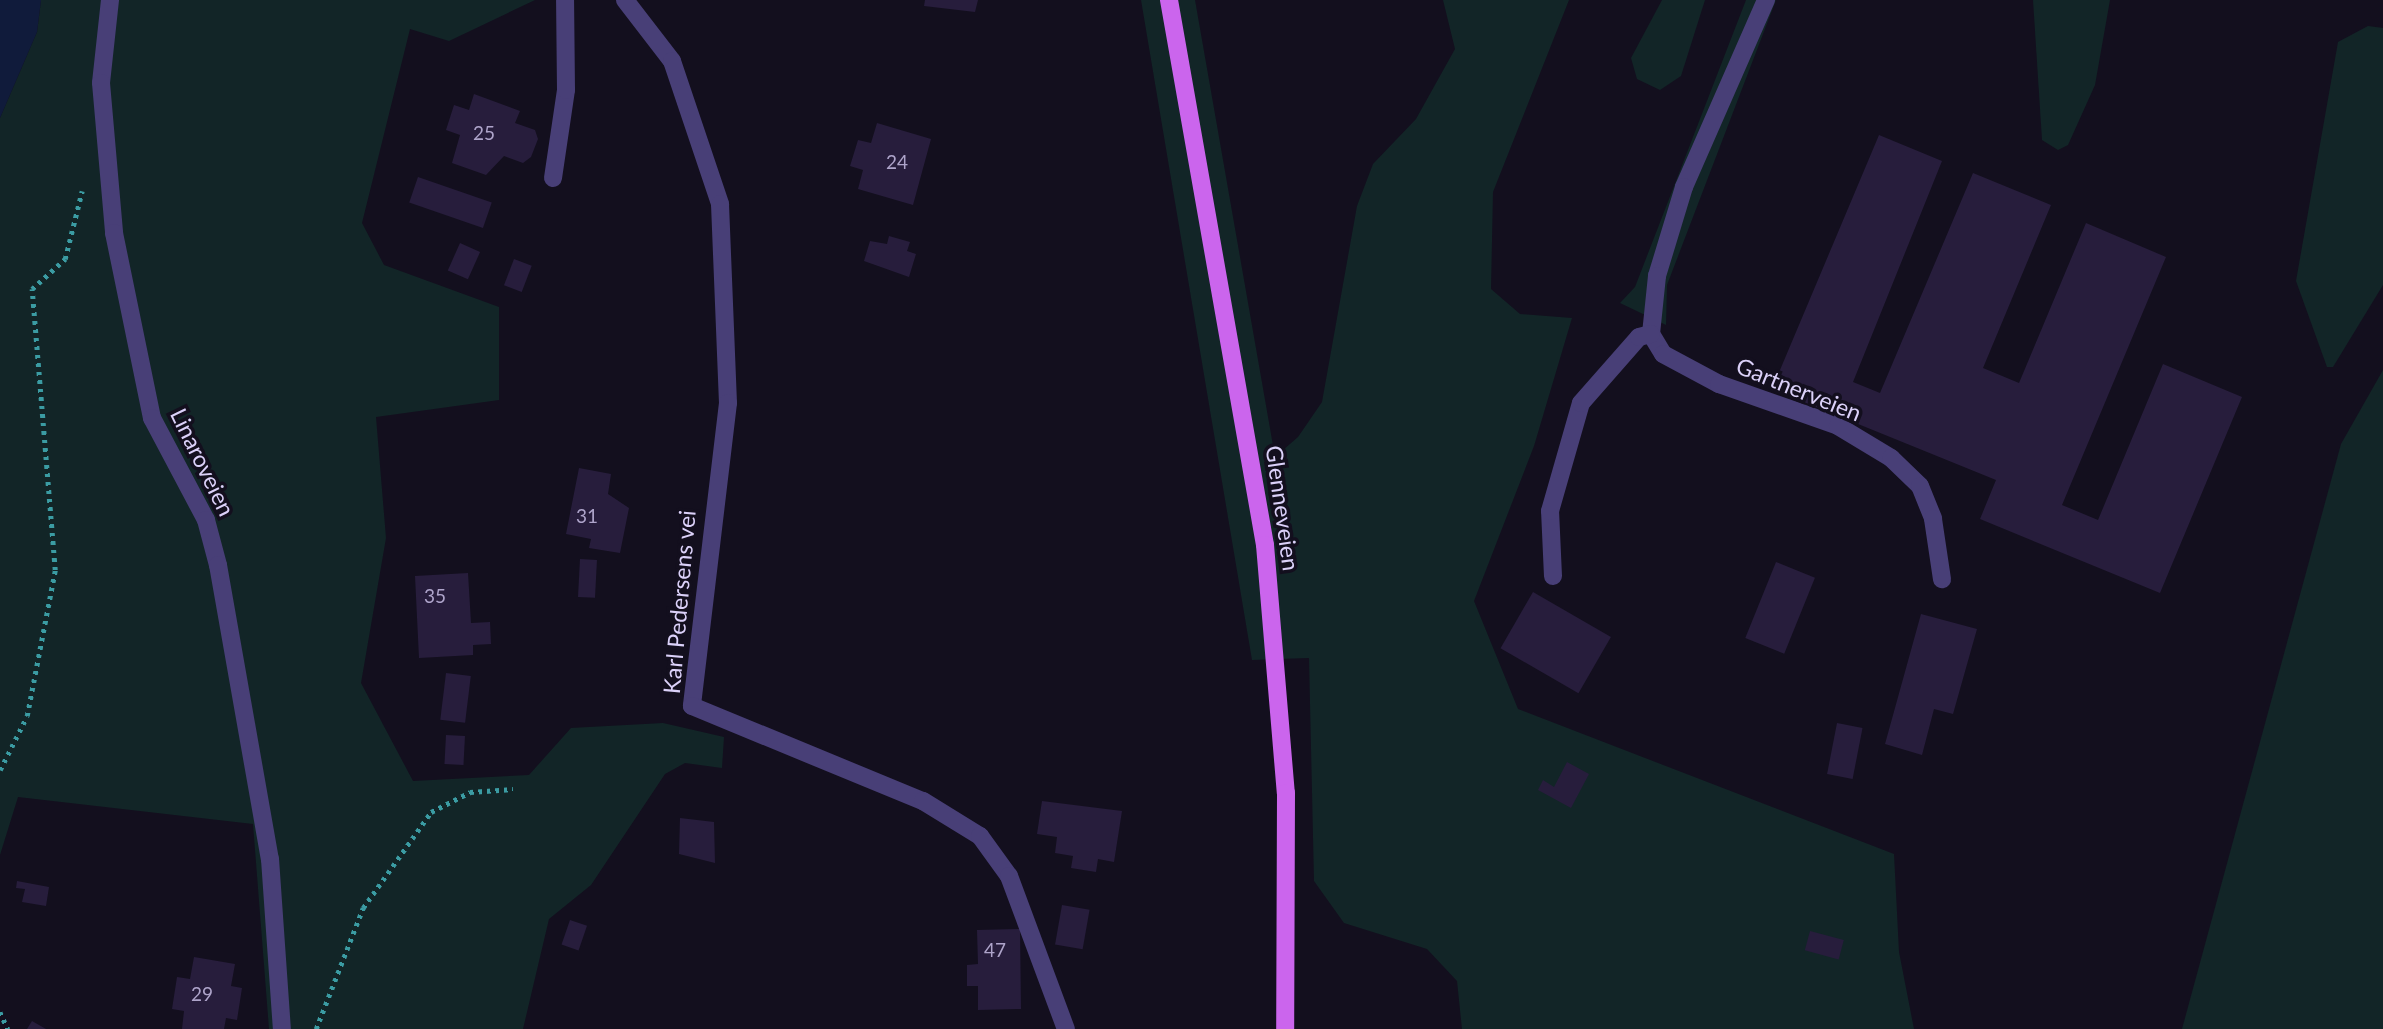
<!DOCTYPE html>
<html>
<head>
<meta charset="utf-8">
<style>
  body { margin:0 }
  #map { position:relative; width:2383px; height:1029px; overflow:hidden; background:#130f1e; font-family:Lato,sans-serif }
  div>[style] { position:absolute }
  .green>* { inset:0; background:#122527 }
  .water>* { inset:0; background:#101b3b }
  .building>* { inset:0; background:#271d3c; transform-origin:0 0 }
  .path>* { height:4.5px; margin-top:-2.25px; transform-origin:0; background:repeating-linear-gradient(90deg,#3b9ca3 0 3.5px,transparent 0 8.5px) }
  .minor>* { height:18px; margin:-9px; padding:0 9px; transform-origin:9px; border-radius:9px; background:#483f77 }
  .major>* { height:18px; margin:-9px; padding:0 9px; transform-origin:9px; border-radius:9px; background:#cb65ed }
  span { translate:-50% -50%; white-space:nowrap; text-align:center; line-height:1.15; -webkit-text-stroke:7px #130f1e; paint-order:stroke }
  .number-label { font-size:19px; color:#aea4ca }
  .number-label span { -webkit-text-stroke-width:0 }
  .street-label { font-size:23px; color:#dbd1f9 }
</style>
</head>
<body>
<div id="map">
  <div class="green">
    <i style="clip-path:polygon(41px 0,535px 0,449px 41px,410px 29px,362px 223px,384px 265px,499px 307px,499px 400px,376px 417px,386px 538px,361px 683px,413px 781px,529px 775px,571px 728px,663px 723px,724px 737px,722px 768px,685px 763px,665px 774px,591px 885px,549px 919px,523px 1029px,269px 1029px,253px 824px,18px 797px,0 855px,0 118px,37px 32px)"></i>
    <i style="clip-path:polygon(1141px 0,1195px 0,1275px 457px,1298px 437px,1322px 402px,1357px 206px,1373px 164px,1416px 119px,1455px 49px,1443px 0,1569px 0,1493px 192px,1491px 289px,1520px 314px,1572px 318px,1534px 446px,1474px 601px,1518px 709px,1894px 854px,1899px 952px,1914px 1029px,1462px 1029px,1457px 981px,1427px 949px,1344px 923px,1314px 881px,1309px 658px,1252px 660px)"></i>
    <i style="clip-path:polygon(1662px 0,1705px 0,1681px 76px,1660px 90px,1637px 79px,1631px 58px)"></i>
    <i style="clip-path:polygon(1746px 0,1776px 0,1667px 285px,1666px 325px,1620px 303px,1635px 287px)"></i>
    <i style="clip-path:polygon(2033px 0,2110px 0,2095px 85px,2068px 145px,2058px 150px,2042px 140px)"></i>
    <i style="clip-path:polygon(2368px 26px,2383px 28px,2383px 285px,2333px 367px,2327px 367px,2296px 281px,2338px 42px)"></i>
    <i style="clip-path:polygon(2383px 370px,2383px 1029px,2182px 1029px,2341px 444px)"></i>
  </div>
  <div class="water">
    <i style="clip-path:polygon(0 0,41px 0,37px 32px,0 118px)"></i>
  </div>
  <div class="building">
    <i style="clip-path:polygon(925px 0,978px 0,975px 12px,924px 6px)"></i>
    <i style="clip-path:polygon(474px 94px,520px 111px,515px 123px,535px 130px,538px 139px,531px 157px,523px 163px,504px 156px,486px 175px,452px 163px,460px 135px,446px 130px,454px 105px,469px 110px)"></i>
    <i style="clip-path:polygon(877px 123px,931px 139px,913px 205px,858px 189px,863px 170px,850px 166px,858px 140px,871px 143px)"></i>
    <i style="clip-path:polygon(1879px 135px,1942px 161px,1853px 382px,1880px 393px,1973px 173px,2051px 205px,1983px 368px,2019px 383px,2086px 223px,2166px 257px,2062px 505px,2098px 520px,2163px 364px,2242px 397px,2160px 593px,1980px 519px,1996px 480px,1772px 389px)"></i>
    <i style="left:418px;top:177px;width:78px;height:27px;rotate:19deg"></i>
    <i style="clip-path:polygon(889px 236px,910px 242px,907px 251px,916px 254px,909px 277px,864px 261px,870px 241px,887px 244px)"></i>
    <i style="left:460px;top:243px;width:22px;height:30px;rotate:24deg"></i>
    <i style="left:514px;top:259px;width:19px;height:28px;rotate:21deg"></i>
    <i style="clip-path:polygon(579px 468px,611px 474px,608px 494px,629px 508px,620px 553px,589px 548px,591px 539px,566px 534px)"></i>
    <i style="left:580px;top:559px;width:17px;height:38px;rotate:3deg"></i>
    <i style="left:1776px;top:562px;width:42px;height:82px;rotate:22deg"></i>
    <i style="clip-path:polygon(468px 573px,471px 623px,490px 622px,491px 644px,473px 645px,473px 655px,419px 658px,415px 576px)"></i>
    <i style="left:1533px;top:592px;width:90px;height:65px;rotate:30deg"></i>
    <i style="clip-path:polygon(1921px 614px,1977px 629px,1953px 714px,1934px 709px,1922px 755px,1885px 744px)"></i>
    <i style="left:446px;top:673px;width:25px;height:47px;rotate:7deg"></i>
    <i style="left:1837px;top:723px;width:26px;height:52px;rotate:11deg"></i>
    <i style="left:446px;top:735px;width:19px;height:29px;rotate:3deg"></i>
    <i style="clip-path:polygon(1567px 762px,1589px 774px,1571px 808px,1538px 790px,1543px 780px,1554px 787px)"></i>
    <i style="clip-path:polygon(1042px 801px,1122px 811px,1114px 862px,1098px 859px,1096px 872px,1071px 868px,1073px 856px,1055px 853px,1057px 837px,1037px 834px)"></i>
    <i style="clip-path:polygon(680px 818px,714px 822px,715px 863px,679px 854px)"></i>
    <i style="clip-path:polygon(17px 881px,49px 887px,46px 906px,22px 902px,25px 889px,16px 888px)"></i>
    <i style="left:1062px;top:905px;width:28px;height:40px;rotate:10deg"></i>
    <i style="left:570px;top:920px;width:18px;height:26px;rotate:19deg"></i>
    <i style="clip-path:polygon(1020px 929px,1021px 1009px,978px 1010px,978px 986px,967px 986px,967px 965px,978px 964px,977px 930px)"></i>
    <i style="left:1810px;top:931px;width:35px;height:20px;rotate:15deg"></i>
    <i style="clip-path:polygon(194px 957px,235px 964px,231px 986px,242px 988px,237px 1020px,226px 1018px,224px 1029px,182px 1029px,184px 1011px,172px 1009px,177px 977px,190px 979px)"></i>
    <i style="clip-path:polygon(32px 1021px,46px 1029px,27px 1029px)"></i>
  </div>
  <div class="path">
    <i style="left:0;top:770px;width:60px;rotate:-63.4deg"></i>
    <i style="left:27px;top:716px;width:149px;rotate:-79.1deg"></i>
    <i style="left:55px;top:570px;width:282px;rotate:-94.7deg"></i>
    <i style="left:32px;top:289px;width:45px;rotate:-42.3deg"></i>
    <i style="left:65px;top:259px;width:70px;rotate:-76deg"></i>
    <i style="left:0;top:1012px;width:19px;rotate:65deg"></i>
    <i style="left:316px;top:1029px;width:130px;rotate:-68.8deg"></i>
    <i style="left:363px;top:908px;width:118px;rotate:-54.7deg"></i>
    <i style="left:431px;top:812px;width:44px;rotate:-27.1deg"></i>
    <i style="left:470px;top:792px;width:43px;rotate:-4deg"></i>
  </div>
  <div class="minor">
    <i style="left:110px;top:0;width:83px;rotate:96.2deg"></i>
    <i style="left:101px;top:83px;width:151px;rotate:85deg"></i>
    <i style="left:114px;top:233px;width:189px;rotate:78.4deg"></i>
    <i style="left:152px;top:418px;width:115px;rotate:62.1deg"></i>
    <i style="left:206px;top:520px;width:47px;rotate:75.1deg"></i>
    <i style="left:218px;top:565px;width:299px;rotate:80deg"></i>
    <i style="left:270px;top:859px;width:170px;rotate:86deg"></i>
    <i style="left:625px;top:0;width:77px;rotate:52.4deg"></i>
    <i style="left:672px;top:61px;width:151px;rotate:71.4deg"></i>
    <i style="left:720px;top:204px;width:199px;rotate:87.7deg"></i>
    <i style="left:728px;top:403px;width:305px;rotate:96.8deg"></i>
    <i style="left:692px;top:706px;width:250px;rotate:22.4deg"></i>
    <i style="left:923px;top:801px;width:67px;rotate:31.6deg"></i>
    <i style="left:980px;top:836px;width:49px;rotate:54.1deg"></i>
    <i style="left:1009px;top:876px;width:163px;rotate:69.6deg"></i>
    <i style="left:1766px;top:0;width:204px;rotate:113.7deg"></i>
    <i style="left:1684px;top:187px;width:93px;rotate:106.9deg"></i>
    <i style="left:1657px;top:276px;width:58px;rotate:95.9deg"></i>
    <i style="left:1651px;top:334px;width:23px;rotate:59deg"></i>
    <i style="left:1663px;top:354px;width:64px;rotate:28.2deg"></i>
    <i style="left:1719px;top:384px;width:126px;rotate:19.4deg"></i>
    <i style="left:1838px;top:426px;width:62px;rotate:31.1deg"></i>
    <i style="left:1891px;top:458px;width:40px;rotate:44deg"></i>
    <i style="left:1920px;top:486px;width:35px;rotate:68deg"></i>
    <i style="left:1933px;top:519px;width:61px;rotate:81.5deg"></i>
    <i style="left:553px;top:178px;width:89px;rotate:-81.6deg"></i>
    <i style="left:566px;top:90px;width:90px;rotate:-90.6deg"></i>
    <i style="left:1553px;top:576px;width:65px;rotate:-92.6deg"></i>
    <i style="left:1550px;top:511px;width:112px;rotate:-74deg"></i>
    <i style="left:1581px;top:403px;width:88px;rotate:-48.7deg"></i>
    <i style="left:1639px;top:337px;width:12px;rotate:-14deg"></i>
  </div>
  <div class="major">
    <i style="left:1169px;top:0;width:553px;rotate:80.01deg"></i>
    <i style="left:1265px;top:545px;width:249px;rotate:85.2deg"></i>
    <i style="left:1286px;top:793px;width:236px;rotate:90.2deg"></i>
  </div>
  <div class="number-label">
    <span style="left:484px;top:133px">25</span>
    <span style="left:897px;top:162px">24</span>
    <span style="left:587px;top:516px">31</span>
    <span style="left:435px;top:596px">35</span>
    <span style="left:995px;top:950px">47</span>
    <span style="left:202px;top:994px">29</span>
  </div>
  <div class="street-label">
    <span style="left:1799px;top:389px;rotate:22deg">Gartnerveien</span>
    <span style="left:203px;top:462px;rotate:64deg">Linaroveien</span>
    <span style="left:1283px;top:508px;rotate:82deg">Glenneveien</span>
    <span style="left:679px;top:602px;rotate:-85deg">Karl Pedersens vei</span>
  </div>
</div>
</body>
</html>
